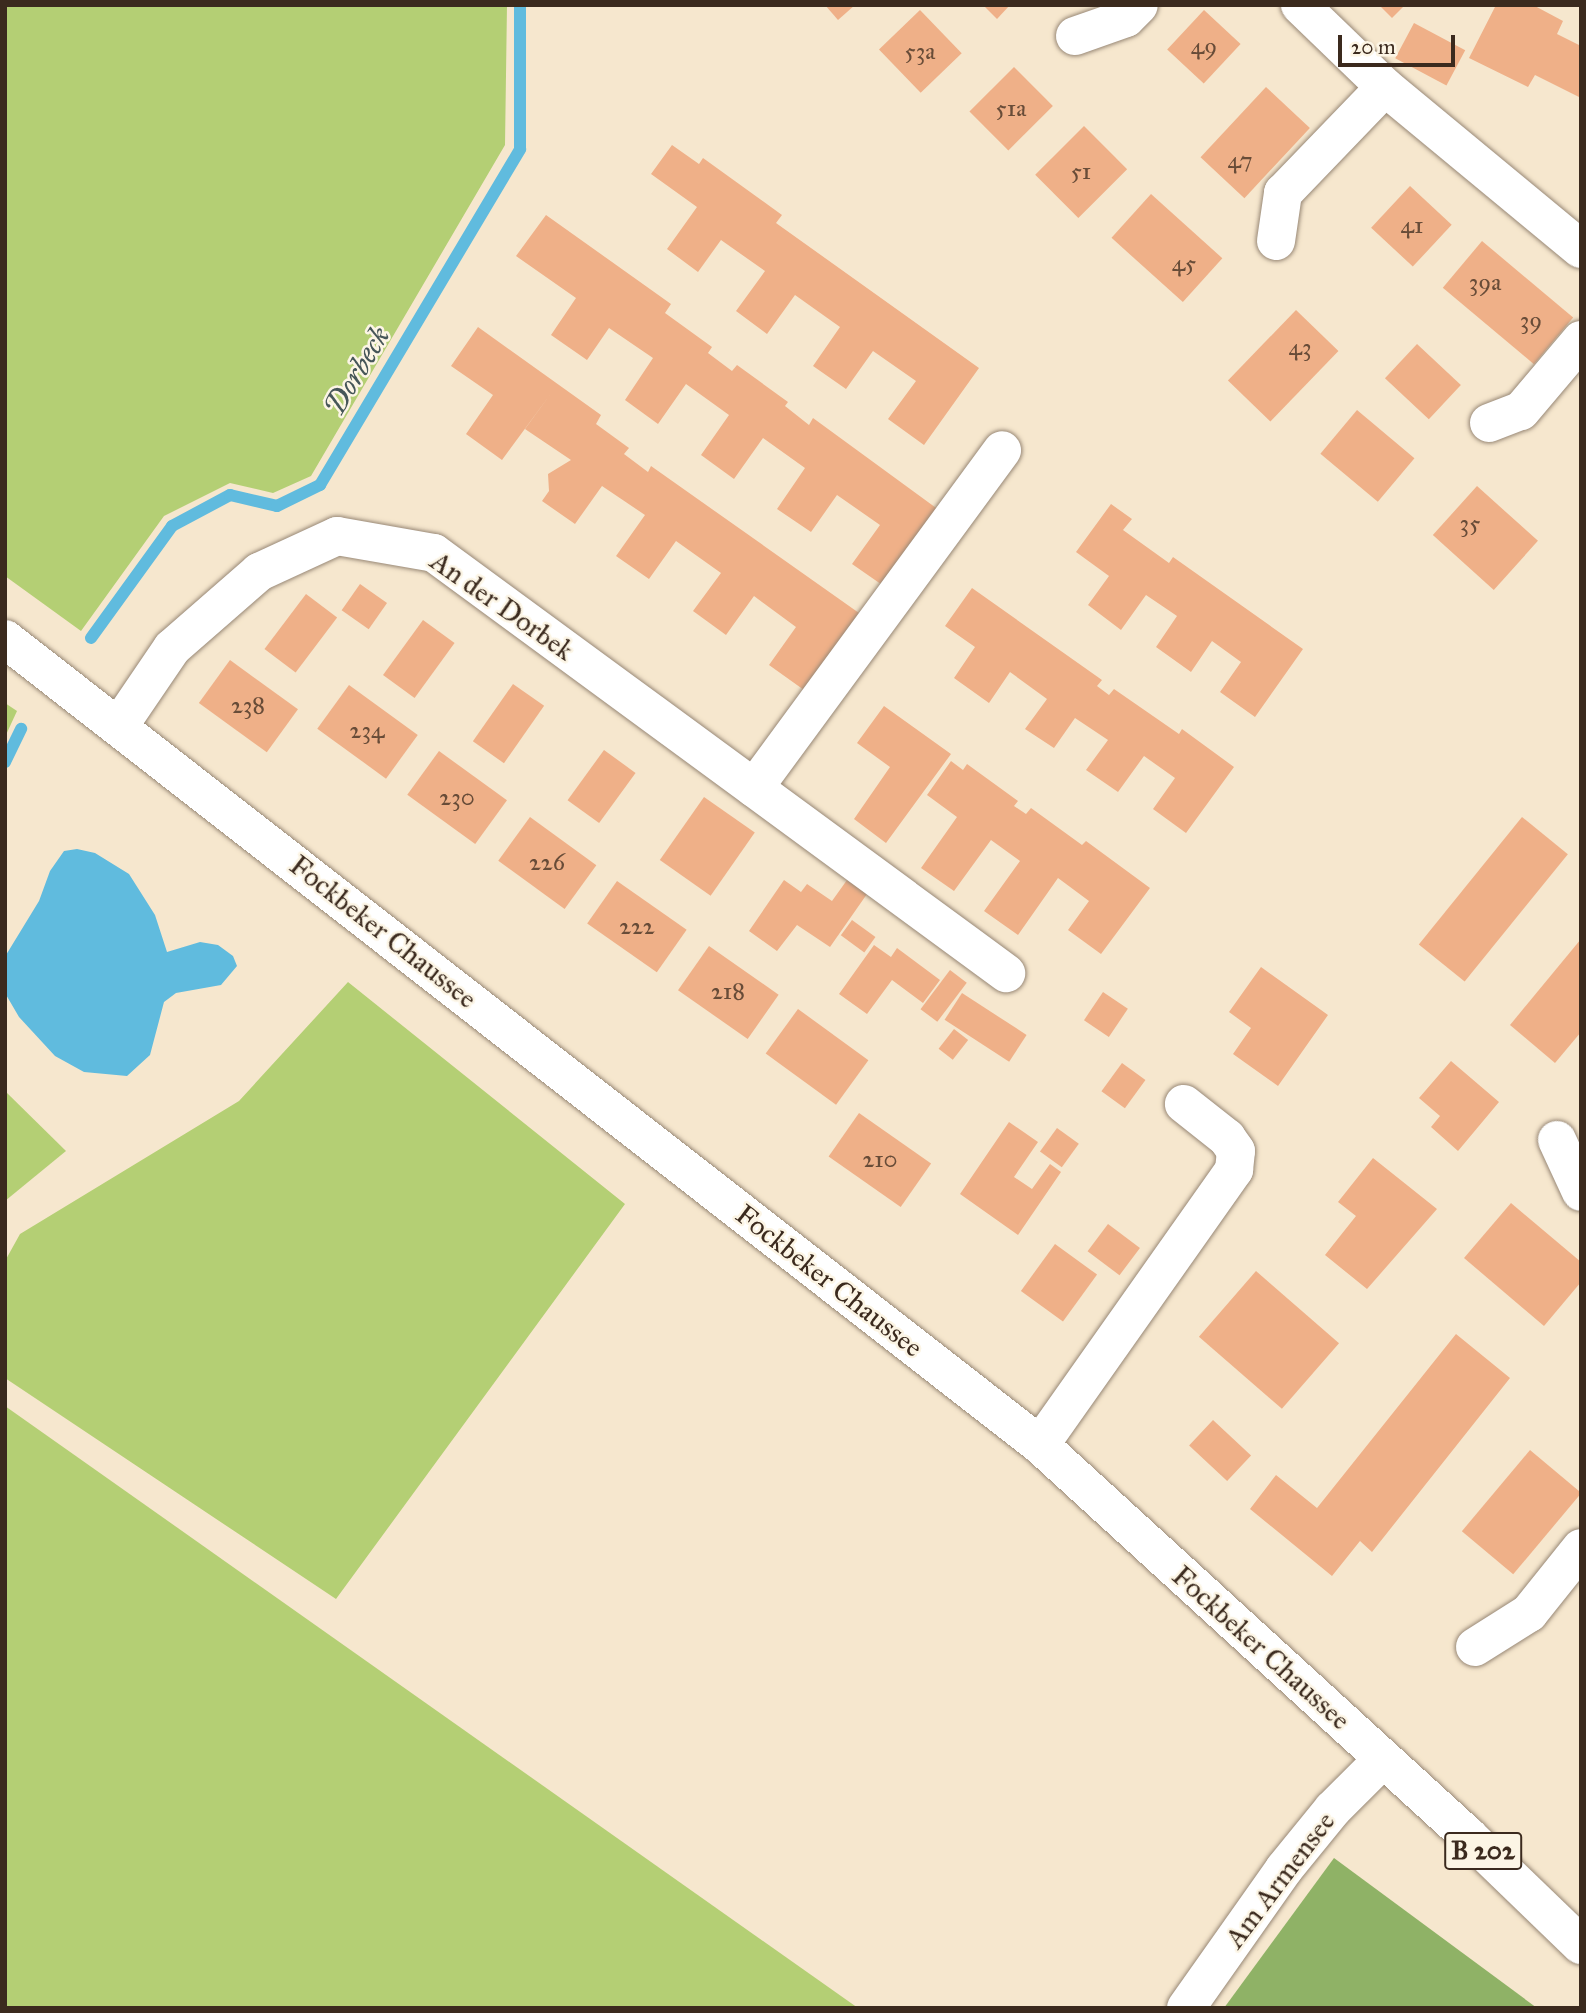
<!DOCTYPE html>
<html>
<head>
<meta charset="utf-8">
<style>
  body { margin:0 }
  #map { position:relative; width:1586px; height:2013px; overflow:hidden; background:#f6e7ce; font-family:"IM FELL Great Primer",serif }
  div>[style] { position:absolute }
  .green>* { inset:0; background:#b4cf74 }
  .forest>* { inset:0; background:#8fb266 }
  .water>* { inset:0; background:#60bbde }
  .stream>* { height:12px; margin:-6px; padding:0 6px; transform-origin:6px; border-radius:6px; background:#60bbde }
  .building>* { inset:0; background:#efb088; transform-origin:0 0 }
  .roads { filter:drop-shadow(0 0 2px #988876) drop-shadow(0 0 2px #988876) }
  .minor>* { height:38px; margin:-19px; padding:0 19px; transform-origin:19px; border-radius:19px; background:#fff }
  .major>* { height:38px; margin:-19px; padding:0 19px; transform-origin:19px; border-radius:19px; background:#fff }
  span { translate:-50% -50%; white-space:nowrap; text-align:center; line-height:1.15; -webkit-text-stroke:5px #fcf5e5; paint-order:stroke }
  .number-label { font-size:24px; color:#684c38 }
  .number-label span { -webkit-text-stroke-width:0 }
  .shield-label span { padding:2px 5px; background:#fcf5e5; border:2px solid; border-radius:5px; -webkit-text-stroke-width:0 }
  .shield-label { font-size:26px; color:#3b2a1e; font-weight:700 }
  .street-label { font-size:28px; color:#3b2a1e }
  .water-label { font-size:30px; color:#465658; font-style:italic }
  .frame { position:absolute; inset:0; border:7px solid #3b2a1e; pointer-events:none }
  .scale { position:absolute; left:1338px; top:35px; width:117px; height:32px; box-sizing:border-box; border:4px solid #3b2a1e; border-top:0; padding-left:9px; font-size:21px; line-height:24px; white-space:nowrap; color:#3b2a1e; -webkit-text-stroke:5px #fcf5e5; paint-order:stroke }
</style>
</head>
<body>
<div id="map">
  <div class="green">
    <i style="clip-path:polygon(5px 5px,507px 5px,505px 145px,311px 476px,273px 493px,230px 483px,164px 516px,81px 631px,5px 576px)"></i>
    <i style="clip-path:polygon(5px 703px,17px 711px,5px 737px)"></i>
    <i style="clip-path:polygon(348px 982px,625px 1204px,336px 1599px,5px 1378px,5px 1261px,20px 1234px,239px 1101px)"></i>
    <i style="clip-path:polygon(5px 1091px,66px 1151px,5px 1201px)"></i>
    <i style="clip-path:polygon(5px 1406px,858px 2008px,5px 2008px)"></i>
  </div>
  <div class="forest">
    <i style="clip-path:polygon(1334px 1858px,1537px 2008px,1224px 2008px)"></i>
  </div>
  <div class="water">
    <i style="clip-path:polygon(77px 849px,95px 853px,129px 874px,155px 915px,167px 952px,200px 942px,218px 945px,233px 956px,237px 966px,221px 985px,176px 993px,164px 1002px,150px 1055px,127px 1076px,84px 1072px,55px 1056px,19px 1017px,5px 993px,6px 955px,39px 901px,50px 871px,64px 851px)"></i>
  </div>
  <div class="stream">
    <i style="left:91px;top:638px;width:138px;rotate:-54.1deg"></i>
    <i style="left:172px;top:526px;width:66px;rotate:-28.1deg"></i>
    <i style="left:230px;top:495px;width:48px;rotate:13.2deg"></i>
    <i style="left:277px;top:506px;width:48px;rotate:-26deg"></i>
    <i style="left:320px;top:485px;width:391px;rotate:-59.2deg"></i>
    <i style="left:520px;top:149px;width:144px;rotate:-90deg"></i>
    <i style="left:5px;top:762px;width:37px;rotate:-64deg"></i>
  </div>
  <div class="building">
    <i style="clip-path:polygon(825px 5px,855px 5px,838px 20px)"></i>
    <i style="clip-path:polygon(983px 5px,1010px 5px,997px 19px)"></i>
    <i style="clip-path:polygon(1379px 5px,1405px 5px,1392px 18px)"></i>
    <i style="clip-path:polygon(1496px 5px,1533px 5px,1563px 21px,1557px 34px,1581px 46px,1581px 98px,1535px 75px,1528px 87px,1469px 58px)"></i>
    <i style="left:920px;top:10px;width:60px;height:57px;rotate:46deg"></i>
    <i style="left:1204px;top:10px;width:50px;height:54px;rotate:43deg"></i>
    <i style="left:1414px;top:23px;width:58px;height:40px;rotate:28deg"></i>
    <i style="left:1014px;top:67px;width:55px;height:63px;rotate:45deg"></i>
    <i style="left:1266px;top:87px;width:60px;height:96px;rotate:43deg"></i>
    <i style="left:1084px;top:126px;width:61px;height:69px;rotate:45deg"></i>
    <i style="clip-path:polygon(672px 145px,699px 164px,703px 158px,782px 215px,776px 223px,979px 368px,924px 445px,888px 419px,916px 381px,873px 351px,846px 389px,813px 366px,840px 327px,795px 295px,767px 334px,736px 311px,765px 271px,721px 240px,698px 272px,667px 249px,697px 207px,651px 174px)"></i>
    <i style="left:1410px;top:186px;width:57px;height:57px;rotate:43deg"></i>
    <i style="left:1151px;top:194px;width:96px;height:59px;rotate:42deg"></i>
    <i style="clip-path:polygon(546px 215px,671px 304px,665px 313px,712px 347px,708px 353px,732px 371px,737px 365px,788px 402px,785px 406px,809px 425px,813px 418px,943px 513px,888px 589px,852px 564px,880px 525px,837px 495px,811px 532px,777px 509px,805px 468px,763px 438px,734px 479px,701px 455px,729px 415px,686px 384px,658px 424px,625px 400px,653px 358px,609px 328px,587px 360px,551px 335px,576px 298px,516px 256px)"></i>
    <i style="left:1482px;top:241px;width:119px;height:61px;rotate:40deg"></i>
    <i style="left:1296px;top:310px;width:59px;height:98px;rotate:44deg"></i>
    <i style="clip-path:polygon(478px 327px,601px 415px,596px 424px,629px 448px,624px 454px,648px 472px,651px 466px,859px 613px,804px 690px,769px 665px,796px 627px,754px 596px,726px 635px,693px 611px,721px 573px,676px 541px,649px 579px,616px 556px,645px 515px,602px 486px,575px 524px,542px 501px,549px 491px,548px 474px,571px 460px,525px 429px,552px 392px,502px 460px,466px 434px,493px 395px,451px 366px)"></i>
    <i style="left:1417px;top:344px;width:60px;height:47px;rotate:43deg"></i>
    <i style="left:1357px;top:410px;width:75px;height:57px;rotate:40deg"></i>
    <i style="left:1477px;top:486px;width:82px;height:66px;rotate:42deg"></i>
    <i style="clip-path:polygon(1111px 504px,1132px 519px,1123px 530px,1169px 563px,1173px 557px,1303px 649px,1255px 717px,1220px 692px,1241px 662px,1212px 641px,1191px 672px,1156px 647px,1177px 616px,1146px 595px,1121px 630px,1088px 605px,1109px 576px,1076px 552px)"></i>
    <i style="left:360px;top:584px;width:33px;height:32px;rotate:35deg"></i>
    <i style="clip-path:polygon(972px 588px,1102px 680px,1097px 686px,1109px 695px,1114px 689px,1179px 734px,1182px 729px,1234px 767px,1186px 833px,1153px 809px,1175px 778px,1144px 756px,1118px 792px,1086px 770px,1108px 740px,1075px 718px,1054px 748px,1025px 729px,1047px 699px,1010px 672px,989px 703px,954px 678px,975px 647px,945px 626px)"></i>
    <i style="left:306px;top:594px;width:39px;height:69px;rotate:37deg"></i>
    <i style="left:423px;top:620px;width:39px;height:68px;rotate:36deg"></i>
    <i style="left:230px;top:660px;width:84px;height:53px;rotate:36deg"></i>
    <i style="left:513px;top:684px;width:38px;height:70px;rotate:35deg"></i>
    <i style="left:349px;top:685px;width:85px;height:54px;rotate:36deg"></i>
    <i style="clip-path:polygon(884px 706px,951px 754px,886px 843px,854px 819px,890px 767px,857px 743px)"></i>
    <i style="left:604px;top:750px;width:39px;height:62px;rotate:36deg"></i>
    <i style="left:439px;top:751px;width:84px;height:54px;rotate:36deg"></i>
    <i style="clip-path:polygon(951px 761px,963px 770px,967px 764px,1018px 801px,1014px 806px,1026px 814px,1031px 808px,1082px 845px,1086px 841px,1150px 888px,1101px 954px,1068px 930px,1089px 901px,1058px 878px,1018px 935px,984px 911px,1020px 861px,991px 840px,954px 891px,921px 868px,957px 817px,927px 795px)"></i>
    <i style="left:704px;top:797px;width:62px;height:77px;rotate:35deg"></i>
    <i style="left:530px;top:817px;width:82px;height:54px;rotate:36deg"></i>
    <i style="left:1522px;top:817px;width:59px;height:164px;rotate:39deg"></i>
    <i style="clip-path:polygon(784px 880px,801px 892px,807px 884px,832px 901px,847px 880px,867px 894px,830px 947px,797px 925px,777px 951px,749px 931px)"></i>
    <i style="left:617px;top:881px;width:85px;height:52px;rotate:35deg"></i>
    <i style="left:852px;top:920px;width:29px;height:19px;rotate:36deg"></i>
    <i style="clip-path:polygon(1581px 939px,1581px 1032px,1555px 1063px,1510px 1025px)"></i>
    <i style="clip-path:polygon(874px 945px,891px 957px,897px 948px,940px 980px,923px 1003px,892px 980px,867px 1014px,839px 994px)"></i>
    <i style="left:709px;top:946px;width:85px;height:54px;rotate:35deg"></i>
    <i style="clip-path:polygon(1261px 967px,1328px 1015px,1278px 1086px,1233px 1054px,1251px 1028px,1229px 1012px)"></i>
    <i style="left:950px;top:970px;width:21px;height:49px;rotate:37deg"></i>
    <i style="left:1103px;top:992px;width:30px;height:34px;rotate:34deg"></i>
    <i style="left:962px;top:993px;width:77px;height:32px;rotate:33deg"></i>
    <i style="left:798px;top:1009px;width:87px;height:55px;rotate:36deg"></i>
    <i style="left:954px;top:1029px;width:18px;height:25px;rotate:38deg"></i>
    <i style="clip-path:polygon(1451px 1061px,1499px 1102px,1458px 1151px,1431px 1127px,1440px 1116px,1419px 1098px)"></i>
    <i style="left:1122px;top:1063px;width:29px;height:35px;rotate:36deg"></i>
    <i style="left:859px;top:1113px;width:88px;height:53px;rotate:35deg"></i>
    <i style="clip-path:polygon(1009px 1122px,1038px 1142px,1014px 1177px,1032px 1189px,1050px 1164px,1061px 1172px,1018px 1235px,960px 1194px)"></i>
    <i style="left:1057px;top:1128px;width:27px;height:29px;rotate:36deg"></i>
    <i style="clip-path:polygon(1373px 1158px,1437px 1209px,1367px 1289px,1325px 1255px,1356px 1216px,1338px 1202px)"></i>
    <i style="clip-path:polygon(1511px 1203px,1581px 1262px,1581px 1282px,1544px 1326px,1464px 1258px)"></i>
    <i style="left:1108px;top:1224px;width:40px;height:34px;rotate:37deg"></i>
    <i style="left:1055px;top:1244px;width:52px;height:58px;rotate:36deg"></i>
    <i style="left:1256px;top:1271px;width:110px;height:87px;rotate:41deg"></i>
    <i style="clip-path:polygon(1456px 1334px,1510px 1378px,1372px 1552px,1360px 1541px,1332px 1576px,1250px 1509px,1276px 1475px,1317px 1508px)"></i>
    <i style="left:1213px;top:1420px;width:52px;height:35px;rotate:43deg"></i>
    <i style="left:1530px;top:1450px;width:67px;height:106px;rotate:40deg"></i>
  </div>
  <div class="roads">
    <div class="minor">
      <i style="left:1300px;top:5px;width:118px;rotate:44deg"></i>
      <i style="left:1385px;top:87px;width:254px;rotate:39.6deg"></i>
      <i style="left:1075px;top:36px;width:54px;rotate:-19.4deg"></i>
      <i style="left:1126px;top:18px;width:18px;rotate:-45deg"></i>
      <i style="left:1276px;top:241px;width:49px;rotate:-81.7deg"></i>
      <i style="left:1283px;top:193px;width:147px;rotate:-46.1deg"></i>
      <i style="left:1489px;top:423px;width:34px;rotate:-21deg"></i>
      <i style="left:1521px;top:411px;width:93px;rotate:-49.8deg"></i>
      <i style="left:119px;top:726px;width:94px;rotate:-55.8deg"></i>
      <i style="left:172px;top:648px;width:116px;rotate:-41.1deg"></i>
      <i style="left:259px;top:572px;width:86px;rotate:-24.8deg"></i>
      <i style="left:337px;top:536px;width:98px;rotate:9.9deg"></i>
      <i style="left:434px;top:553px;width:710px;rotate:36.29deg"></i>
      <i style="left:754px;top:788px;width:419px;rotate:-53.7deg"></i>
      <i style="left:1557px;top:1140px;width:57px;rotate:65.2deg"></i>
      <i style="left:1040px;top:1445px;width:337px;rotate:-54.8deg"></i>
      <i style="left:1234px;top:1170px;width:19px;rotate:-84deg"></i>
      <i style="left:1236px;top:1151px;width:16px;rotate:-125deg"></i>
      <i style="left:1227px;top:1138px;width:55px;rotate:-141.7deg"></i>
      <i style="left:1475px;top:1647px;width:64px;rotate:-32.2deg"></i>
      <i style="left:1529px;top:1613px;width:83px;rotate:-51.3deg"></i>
      <i style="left:1186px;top:2008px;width:170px;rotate:-54.8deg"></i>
      <i style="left:1284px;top:1869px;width:77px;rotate:-50.8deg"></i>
      <i style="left:1333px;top:1809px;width:71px;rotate:-45deg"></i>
    </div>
    <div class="major">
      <i style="left:5px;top:639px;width:1312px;rotate:37.91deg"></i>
      <i style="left:1040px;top:1445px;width:580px;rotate:42.41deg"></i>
      <i style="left:1468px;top:1836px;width:157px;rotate:44deg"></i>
    </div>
  </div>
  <div class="number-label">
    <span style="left:1204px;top:47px">49</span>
    <span style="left:920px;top:52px">53a</span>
    <span style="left:1011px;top:109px">51a</span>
    <span style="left:1240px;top:161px">47</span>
    <span style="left:1081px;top:172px">51</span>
    <span style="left:1412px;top:226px">41</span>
    <span style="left:1184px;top:264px">45</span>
    <span style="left:1485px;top:283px">39a</span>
    <span style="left:1531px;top:321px">39</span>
    <span style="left:1300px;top:348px">43</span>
    <span style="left:1470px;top:524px">35</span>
    <span style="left:248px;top:706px">238</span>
    <span style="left:367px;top:731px">234</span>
    <span style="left:457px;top:798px">230</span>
    <span style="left:547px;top:863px">226</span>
    <span style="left:637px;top:927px">222</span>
    <span style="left:728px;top:992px">218</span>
    <span style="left:880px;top:1160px">210</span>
  </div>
  <div class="shield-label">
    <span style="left:1483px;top:1851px">B 202</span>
  </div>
  <div class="street-label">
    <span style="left:502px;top:606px;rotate:35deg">An der Dorbek</span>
    <span style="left:383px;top:932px;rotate:38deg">Fockbeker Chaussee</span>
    <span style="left:829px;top:1281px;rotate:38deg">Fockbeker Chaussee</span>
    <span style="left:1261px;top:1648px;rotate:42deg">Fockbeker Chaussee</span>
    <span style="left:1280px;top:1880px;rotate:-53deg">Am Armensee</span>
  </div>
  <div class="water-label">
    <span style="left:357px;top:371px;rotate:-59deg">Dorbeck</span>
  </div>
  <div class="frame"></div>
  <div class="scale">20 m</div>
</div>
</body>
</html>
